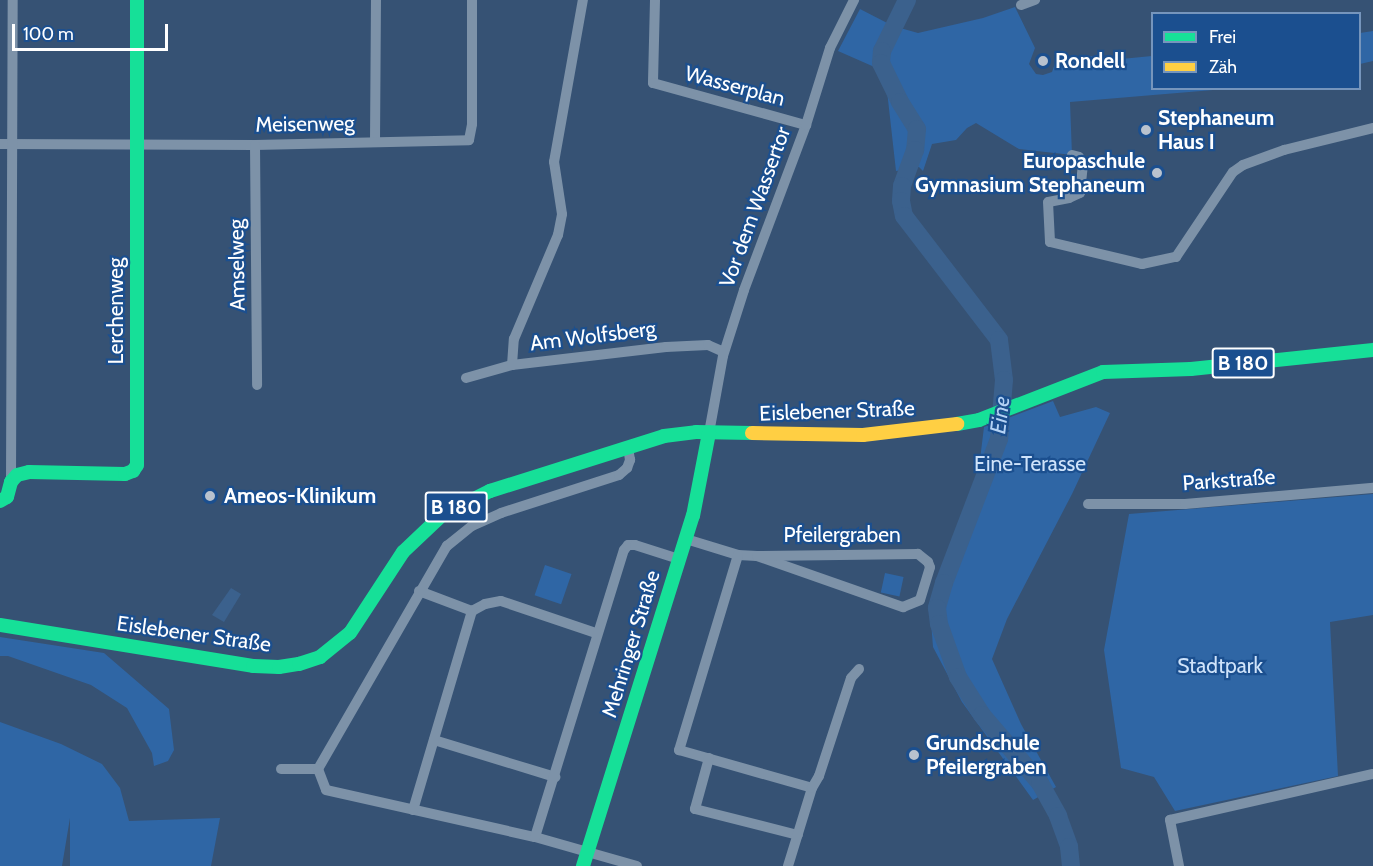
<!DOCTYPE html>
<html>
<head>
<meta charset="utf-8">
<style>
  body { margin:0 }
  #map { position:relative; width:1373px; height:866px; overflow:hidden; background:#365274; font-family:Cabin,sans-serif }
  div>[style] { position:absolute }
  .green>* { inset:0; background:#2f66a5; transform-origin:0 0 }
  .water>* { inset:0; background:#3b618d }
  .river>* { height:18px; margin:-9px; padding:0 9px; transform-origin:9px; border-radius:9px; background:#3b618d }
  .street>* { height:10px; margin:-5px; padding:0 5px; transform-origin:5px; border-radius:5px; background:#7d92a8 }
  .fast>* { height:14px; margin:-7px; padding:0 7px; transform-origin:7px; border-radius:7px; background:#16e098 }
  .slow>* { height:14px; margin:-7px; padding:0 7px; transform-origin:7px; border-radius:7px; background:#ffcf43 }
  .dots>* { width:16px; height:16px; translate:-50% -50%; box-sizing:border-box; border:3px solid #1b4f8f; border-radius:50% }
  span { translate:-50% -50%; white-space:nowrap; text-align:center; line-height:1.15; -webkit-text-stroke:4.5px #1b4f8f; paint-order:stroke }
  .shield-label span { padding:2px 4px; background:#1b4f8f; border:2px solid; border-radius:4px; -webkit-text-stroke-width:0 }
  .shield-label { font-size:20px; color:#fff; font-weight:700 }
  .poi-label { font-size:21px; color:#fff; font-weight:700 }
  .left { translate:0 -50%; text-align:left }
  .right { translate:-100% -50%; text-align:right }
  .street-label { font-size:21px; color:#fff }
  .park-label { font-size:21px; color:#cfe3fa }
  .water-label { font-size:22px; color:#b5d3f5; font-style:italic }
  .legend { position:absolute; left:1151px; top:12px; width:210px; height:78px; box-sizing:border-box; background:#1b4f8f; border:2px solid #7695bc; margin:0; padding:8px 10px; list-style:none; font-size:18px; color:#fff }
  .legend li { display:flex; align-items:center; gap:12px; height:30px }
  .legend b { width:30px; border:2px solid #7695bc }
  .scale { position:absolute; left:12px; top:24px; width:156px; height:27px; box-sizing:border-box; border:3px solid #fff; border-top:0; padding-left:8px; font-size:18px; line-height:21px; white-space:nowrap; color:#fff; -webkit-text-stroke:4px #1b4f8f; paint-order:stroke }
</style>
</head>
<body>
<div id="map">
  <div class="green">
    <i style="clip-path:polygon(1015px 7px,1035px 48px,1029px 64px,1036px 74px,1043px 75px,1052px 72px,1057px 58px,1097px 56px,1111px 60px,1152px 56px,1152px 88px,1213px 90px,1070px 102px,1072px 155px,1019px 149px,976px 123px,967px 128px,956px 140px,932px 144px,923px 171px,919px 167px,896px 171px,886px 82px,879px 69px,838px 51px,860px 9px,893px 26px,918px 33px,983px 18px)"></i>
    <i style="clip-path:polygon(1373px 31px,1373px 61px,1360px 64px,1360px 33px)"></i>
    <i style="clip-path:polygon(1053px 401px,1060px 417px,1096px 407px,1110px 413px,1072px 494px,1007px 619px,992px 659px,1021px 724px,1056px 787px,1033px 800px,962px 702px,933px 647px,930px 609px,962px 542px,976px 492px,984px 427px)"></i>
    <i style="clip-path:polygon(1373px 494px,1373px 615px,1330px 622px,1338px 776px,1175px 811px,1154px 777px,1121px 768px,1104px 650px,1129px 514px)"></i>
    <i style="left:545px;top:565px;width:28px;height:32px;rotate:19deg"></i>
    <i style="left:885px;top:573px;width:19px;height:20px;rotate:12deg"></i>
    <i style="clip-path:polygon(0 637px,104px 653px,169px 709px,174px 750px,168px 761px,154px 766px,152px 753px,127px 708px,91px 685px,8px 656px,0 656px)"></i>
    <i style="clip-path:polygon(0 722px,61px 744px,102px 764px,120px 788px,129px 821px,220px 818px,211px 866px,70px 866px,70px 818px,62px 866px,0 866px)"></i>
  </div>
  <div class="water">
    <i style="clip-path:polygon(231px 588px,241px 594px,224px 622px,212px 615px)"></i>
  </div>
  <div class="river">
    <i style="left:907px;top:0;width:57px;rotate:116.1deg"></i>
    <i style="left:882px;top:51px;width:12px;rotate:95deg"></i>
    <i style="left:881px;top:63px;width:43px;rotate:64deg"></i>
    <i style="left:900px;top:102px;width:32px;rotate:58deg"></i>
    <i style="left:917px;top:129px;width:21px;rotate:95deg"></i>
    <i style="left:915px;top:150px;width:38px;rotate:110deg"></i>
    <i style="left:902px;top:186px;width:15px;rotate:94deg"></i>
    <i style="left:901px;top:201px;width:15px;rotate:79deg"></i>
    <i style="left:904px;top:216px;width:156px;rotate:52.5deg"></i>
    <i style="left:999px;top:340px;width:40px;rotate:82.9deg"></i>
    <i style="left:1004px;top:380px;width:59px;rotate:94.8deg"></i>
    <i style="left:999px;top:439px;width:154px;rotate:110.9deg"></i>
    <i style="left:944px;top:583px;width:26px;rotate:106deg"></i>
    <i style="left:937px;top:608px;width:16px;rotate:83deg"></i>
    <i style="left:939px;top:624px;width:56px;rotate:70.3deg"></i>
    <i style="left:958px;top:677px;width:45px;rotate:57.7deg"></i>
    <i style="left:982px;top:715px;width:89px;rotate:49.5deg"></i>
    <i style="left:1040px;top:783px;width:38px;rotate:61deg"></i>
    <i style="left:1058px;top:816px;width:33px;rotate:70deg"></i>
    <i style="left:1069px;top:847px;width:19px;rotate:84deg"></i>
  </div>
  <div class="street">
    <i style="left:655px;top:0;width:83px;rotate:91.4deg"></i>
    <i style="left:653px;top:83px;width:159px;rotate:15.4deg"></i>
    <i style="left:1021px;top:5px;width:15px;rotate:-20deg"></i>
    <i style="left:375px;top:142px;width:142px;rotate:-89.6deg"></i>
    <i style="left:0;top:144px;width:255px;rotate:0.2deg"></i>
    <i style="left:255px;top:145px;width:214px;rotate:-1.3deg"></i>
    <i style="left:469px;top:140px;width:16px;rotate:-79deg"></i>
    <i style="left:472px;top:124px;width:124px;rotate:-90deg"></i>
    <i style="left:255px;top:145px;width:240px;rotate:89.5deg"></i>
    <i style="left:1072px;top:155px;width:7px;rotate:16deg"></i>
    <i style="left:1079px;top:157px;width:8px;rotate:60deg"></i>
    <i style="left:1083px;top:164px;width:29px;rotate:96deg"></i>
    <i style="left:1080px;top:193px;width:12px;rotate:156deg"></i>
    <i style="left:1069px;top:198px;width:21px;rotate:169deg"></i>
    <i style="left:1048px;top:202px;width:40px;rotate:87.1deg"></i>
    <i style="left:1050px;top:242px;width:95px;rotate:13.4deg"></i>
    <i style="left:1142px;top:264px;width:35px;rotate:-12deg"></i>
    <i style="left:1176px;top:257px;width:102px;rotate:-56.2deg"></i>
    <i style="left:1233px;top:172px;width:12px;rotate:-35deg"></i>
    <i style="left:1243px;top:165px;width:44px;rotate:-20.1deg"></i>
    <i style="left:1284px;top:150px;width:92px;rotate:-13.9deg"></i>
    <i style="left:512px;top:365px;width:26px;rotate:-86deg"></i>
    <i style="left:514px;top:339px;width:113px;rotate:-67.1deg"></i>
    <i style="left:558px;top:235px;width:21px;rotate:-79deg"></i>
    <i style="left:562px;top:214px;width:53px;rotate:-98.7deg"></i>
    <i style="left:554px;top:162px;width:165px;rotate:-79.9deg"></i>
    <i style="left:466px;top:378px;width:48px;rotate:-15.8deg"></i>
    <i style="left:512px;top:365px;width:155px;rotate:-6.7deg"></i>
    <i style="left:666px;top:347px;width:42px;rotate:-2.7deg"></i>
    <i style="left:708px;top:345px;width:17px;rotate:24deg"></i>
    <i style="left:709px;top:433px;width:78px;rotate:-79.7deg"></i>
    <i style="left:723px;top:356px;width:69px;rotate:-72.3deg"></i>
    <i style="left:744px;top:290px;width:176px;rotate:-69.4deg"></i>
    <i style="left:806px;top:125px;width:81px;rotate:-72.7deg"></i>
    <i style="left:830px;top:48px;width:54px;rotate:-63.4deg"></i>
    <i style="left:11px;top:482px;width:482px;rotate:-89.8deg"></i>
    <i style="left:1088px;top:504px;width:97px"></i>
    <i style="left:1185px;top:504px;width:189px;rotate:-4.9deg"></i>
    <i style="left:686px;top:539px;width:54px;rotate:17.1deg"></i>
    <i style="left:738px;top:555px;width:19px;rotate:3deg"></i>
    <i style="left:757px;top:556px;width:155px;rotate:19.3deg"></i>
    <i style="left:903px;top:607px;width:18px;rotate:-22deg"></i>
    <i style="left:920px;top:600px;width:34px;rotate:-73deg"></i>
    <i style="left:930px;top:567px;width:5px;rotate:-112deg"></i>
    <i style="left:928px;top:562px;width:13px;rotate:-141deg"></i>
    <i style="left:918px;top:554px;width:161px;rotate:179.3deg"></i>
    <i style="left:738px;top:555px;width:204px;rotate:106.8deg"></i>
    <i style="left:679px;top:750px;width:138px;rotate:15.9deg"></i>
    <i style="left:419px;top:591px;width:57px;rotate:20.7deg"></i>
    <i style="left:472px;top:611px;width:15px;rotate:-28deg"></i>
    <i style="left:485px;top:604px;width:16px;rotate:-11deg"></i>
    <i style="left:501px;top:601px;width:100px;rotate:18.6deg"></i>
    <i style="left:434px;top:740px;width:127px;rotate:17deg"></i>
    <i style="left:709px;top:758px;width:53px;rotate:105.4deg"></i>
    <i style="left:695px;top:809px;width:106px;rotate:14.2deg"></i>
    <i style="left:281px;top:769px;width:37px"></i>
    <i style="left:318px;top:769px;width:258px;rotate:-60deg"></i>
    <i style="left:447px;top:546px;width:32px;rotate:-39deg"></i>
    <i style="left:472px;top:526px;width:32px;rotate:-24deg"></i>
    <i style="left:501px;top:513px;width:124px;rotate:-17.9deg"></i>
    <i style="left:619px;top:475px;width:11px;rotate:-41deg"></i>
    <i style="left:627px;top:468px;width:9px;rotate:-69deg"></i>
    <i style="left:630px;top:460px;width:13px;rotate:-99deg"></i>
    <i style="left:318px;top:769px;width:22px;rotate:69deg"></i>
    <i style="left:326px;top:790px;width:214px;rotate:12.7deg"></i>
    <i style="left:535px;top:837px;width:106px;rotate:15.9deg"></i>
    <i style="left:413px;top:810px;width:208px;rotate:-73.5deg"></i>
    <i style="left:535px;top:837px;width:300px;rotate:-72.8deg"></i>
    <i style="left:624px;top:550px;width:6px;rotate:-51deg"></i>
    <i style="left:628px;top:545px;width:7px"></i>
    <i style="left:635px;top:545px;width:46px;rotate:17.7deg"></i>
    <i style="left:788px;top:866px;width:82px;rotate:-72.9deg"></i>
    <i style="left:812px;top:788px;width:14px;rotate:-60deg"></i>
    <i style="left:819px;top:776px;width:103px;rotate:-71.9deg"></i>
    <i style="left:851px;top:678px;width:12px;rotate:-48deg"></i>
    <i style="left:1179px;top:866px;width:47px;rotate:-101.1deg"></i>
    <i style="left:1170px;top:820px;width:208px;rotate:-12.8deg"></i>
  </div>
  <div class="fast">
    <i style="left:957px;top:424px;width:22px;rotate:-10deg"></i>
    <i style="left:979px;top:420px;width:133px;rotate:-21.2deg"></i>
    <i style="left:1103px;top:372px;width:88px;rotate:-2deg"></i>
    <i style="left:1191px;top:369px;width:183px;rotate:-6deg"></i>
    <i style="left:0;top:501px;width:8px;rotate:-30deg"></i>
    <i style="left:7px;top:497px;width:16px;rotate:-75deg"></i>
    <i style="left:11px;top:482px;width:9px;rotate:-49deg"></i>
    <i style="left:17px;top:475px;width:12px;rotate:-14deg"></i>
    <i style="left:29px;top:472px;width:96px;rotate:1.2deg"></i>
    <i style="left:125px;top:474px;width:9px;rotate:-21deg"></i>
    <i style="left:133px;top:471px;width:7px;rotate:-56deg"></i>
    <i style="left:137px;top:465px;width:465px;rotate:-90deg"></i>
    <i style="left:0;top:625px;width:256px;rotate:9.2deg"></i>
    <i style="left:253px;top:666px;width:26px;rotate:2deg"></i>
    <i style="left:279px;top:667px;width:20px;rotate:-9deg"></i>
    <i style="left:299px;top:664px;width:22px;rotate:-18deg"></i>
    <i style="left:320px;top:657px;width:38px;rotate:-39deg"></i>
    <i style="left:350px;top:633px;width:97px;rotate:-56.8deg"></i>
    <i style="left:403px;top:552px;width:54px;rotate:-43.5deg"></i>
    <i style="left:442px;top:515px;width:54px;rotate:-26.6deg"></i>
    <i style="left:490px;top:491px;width:182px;rotate:-17.5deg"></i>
    <i style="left:664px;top:436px;width:32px;rotate:-7deg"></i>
    <i style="left:696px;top:432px;width:56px;rotate:1deg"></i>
    <i style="left:583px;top:866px;width:367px;rotate:-72.6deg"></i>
    <i style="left:693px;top:516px;width:85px;rotate:-79.1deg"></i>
  </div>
  <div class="slow">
    <i style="left:752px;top:433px;width:111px;rotate:1deg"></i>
    <i style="left:863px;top:435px;width:95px;rotate:-6.7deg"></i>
  </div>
  <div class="dots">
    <i style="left:1043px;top:61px;background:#b9c2ce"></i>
    <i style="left:1146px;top:130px;background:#b9c2ce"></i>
    <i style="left:1157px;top:173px;background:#b9c2ce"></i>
    <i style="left:210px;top:496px;background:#b9c2ce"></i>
    <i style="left:914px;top:755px;background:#b9c2ce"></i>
  </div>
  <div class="shield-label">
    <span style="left:1243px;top:363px">B 180</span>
    <span style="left:456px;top:507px">B 180</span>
  </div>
  <div class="poi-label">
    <span class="left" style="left:1055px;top:61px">Rondell</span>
    <span class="left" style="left:1158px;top:130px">Stephaneum<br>Haus I</span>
    <span class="right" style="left:1145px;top:173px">Europaschule<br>Gymnasium Stephaneum</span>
    <span class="left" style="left:224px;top:496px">Ameos-Klinikum</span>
    <span class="left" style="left:926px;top:755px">Grundschule<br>Pfeilergraben</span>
  </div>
  <div class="street-label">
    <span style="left:735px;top:86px;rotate:15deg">Wasserplan</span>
    <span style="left:305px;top:124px;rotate:-1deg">Meisenweg</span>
    <span style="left:755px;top:207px;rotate:-70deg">Vor dem Wassertor</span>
    <span style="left:237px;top:265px;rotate:-91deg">Amselweg</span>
    <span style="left:116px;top:311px;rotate:-90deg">Lerchenweg</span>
    <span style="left:593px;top:336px;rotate:-7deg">Am Wolfsberg</span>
    <span style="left:837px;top:411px;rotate:-2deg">Eislebener Straße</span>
    <span style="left:1229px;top:480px;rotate:-4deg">Parkstraße</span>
    <span style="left:842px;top:535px">Pfeilergraben</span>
    <span style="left:194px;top:634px;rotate:8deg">Eislebener Straße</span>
    <span style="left:631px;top:644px;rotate:-73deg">Mehringer Straße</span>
  </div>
  <div class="park-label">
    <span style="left:1030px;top:464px">Eine-Terasse</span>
    <span style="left:1220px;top:666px">Stadtpark</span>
  </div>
  <div class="water-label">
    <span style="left:1000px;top:415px;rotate:-83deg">Eine</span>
  </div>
  <ul class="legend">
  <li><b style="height:8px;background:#16e098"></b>Frei</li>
  <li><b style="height:8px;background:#ffcf43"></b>Zäh</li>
  </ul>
  <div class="scale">100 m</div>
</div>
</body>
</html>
